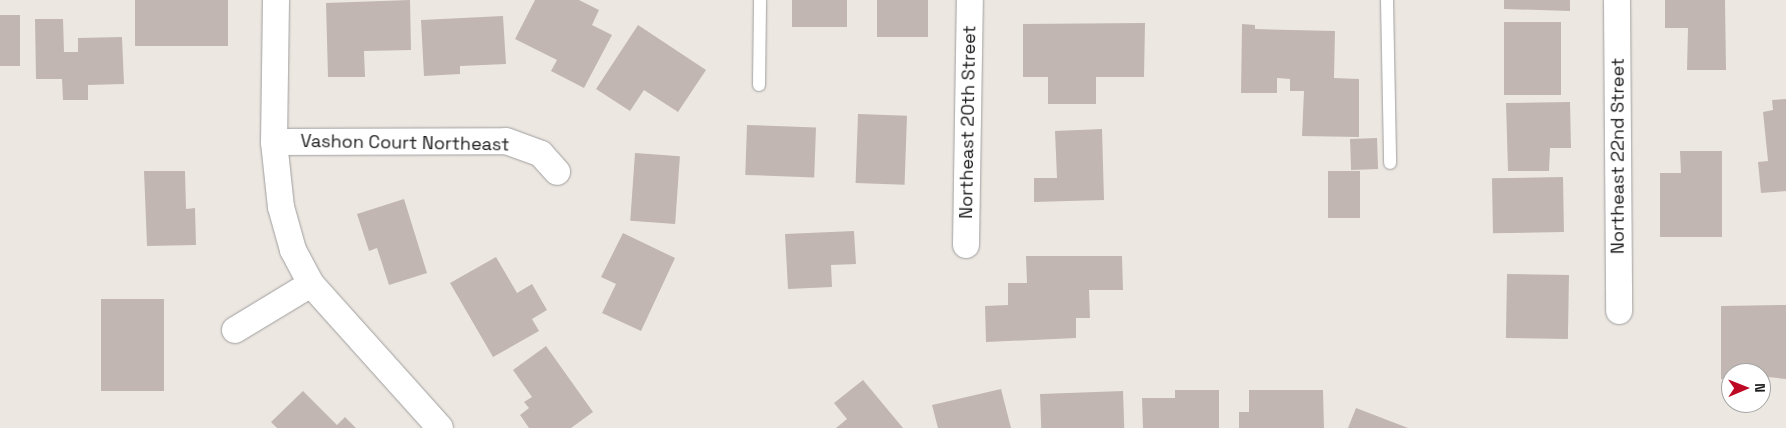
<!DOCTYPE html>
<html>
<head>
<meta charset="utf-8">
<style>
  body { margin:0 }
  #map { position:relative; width:1786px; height:428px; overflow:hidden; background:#ede7e1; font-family:"Space Grotesk",sans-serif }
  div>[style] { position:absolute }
  .building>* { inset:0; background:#c1b6b1; transform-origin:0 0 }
  .roads { filter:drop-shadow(0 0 1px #9f9f9f) drop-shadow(0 0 1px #9f9f9f) }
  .lane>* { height:12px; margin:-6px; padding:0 6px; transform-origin:6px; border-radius:6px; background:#fff }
  .street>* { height:26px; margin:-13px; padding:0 13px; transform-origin:13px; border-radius:13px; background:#fff }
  span { translate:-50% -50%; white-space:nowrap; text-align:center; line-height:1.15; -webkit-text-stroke:5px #fff; paint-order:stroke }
  .street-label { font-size:18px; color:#1b1b1b }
  .north { position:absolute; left:1721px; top:363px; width:50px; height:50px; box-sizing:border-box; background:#fff; border:1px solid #a4a4a4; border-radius:50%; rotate:89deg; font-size:14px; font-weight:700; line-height:20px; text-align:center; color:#1b1b1b }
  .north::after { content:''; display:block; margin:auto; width:18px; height:22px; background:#be0925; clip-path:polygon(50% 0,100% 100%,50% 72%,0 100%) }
</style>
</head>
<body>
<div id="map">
  <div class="building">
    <i style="left:135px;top:0;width:93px;height:46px"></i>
    <i style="clip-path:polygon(410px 0,411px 50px,364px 51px,365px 77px,328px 77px,326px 3px)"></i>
    <i style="clip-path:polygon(535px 0,579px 0,599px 10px,592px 25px,612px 35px,584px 88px,551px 71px,557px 60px,515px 39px)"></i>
    <i style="left:792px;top:0;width:55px;height:27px"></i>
    <i style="left:877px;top:0;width:51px;height:37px"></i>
    <i style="clip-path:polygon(1504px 0,1570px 0,1570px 11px,1504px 9px)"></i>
    <i style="clip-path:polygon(1665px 0,1725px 0,1726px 70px,1687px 70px,1688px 28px,1665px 28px)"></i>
    <i style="left:0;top:15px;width:20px;height:51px"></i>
    <i style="clip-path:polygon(503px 16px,506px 64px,460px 66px,460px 74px,424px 76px,421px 20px)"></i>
    <i style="clip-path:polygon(35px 19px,63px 19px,64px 52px,78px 52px,78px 38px,122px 37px,124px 84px,88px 85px,88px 100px,63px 100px,62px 79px,36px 79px)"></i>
    <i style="left:1504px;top:22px;width:57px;height:73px"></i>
    <i style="clip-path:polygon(1145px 23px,1144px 77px,1096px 77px,1096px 104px,1048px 104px,1048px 77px,1023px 77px,1023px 24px)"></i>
    <i style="clip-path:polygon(1242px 24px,1255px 25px,1255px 29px,1335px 31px,1334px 78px,1359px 79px,1359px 137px,1302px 136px,1304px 91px,1290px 91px,1290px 79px,1277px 78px,1277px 93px,1241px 93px)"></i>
    <i style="clip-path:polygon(638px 25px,706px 70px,678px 112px,644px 90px,630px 111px,596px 89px)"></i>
    <i style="clip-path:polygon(1786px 99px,1786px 191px,1761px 193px,1758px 162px,1768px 161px,1763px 112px,1773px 110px,1772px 100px)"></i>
    <i style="clip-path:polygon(1570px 102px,1571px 148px,1550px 148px,1549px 171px,1508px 171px,1506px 103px)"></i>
    <i style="left:858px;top:114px;width:49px;height:69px;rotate:2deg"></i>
    <i style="left:747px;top:125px;width:69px;height:50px;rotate:2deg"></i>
    <i style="clip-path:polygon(1102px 129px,1104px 200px,1034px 202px,1034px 178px,1057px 178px,1055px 131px)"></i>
    <i style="left:1377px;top:138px;width:31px;height:27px;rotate:88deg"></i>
    <i style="clip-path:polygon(1680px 151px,1722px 151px,1722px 237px,1660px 237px,1660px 173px,1681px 173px)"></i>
    <i style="left:635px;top:153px;width:45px;height:68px;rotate:4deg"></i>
    <i style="clip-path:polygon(144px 171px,185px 171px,186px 209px,195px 208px,196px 245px,147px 246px)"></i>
    <i style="left:1328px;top:171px;width:32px;height:47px"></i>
    <i style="left:1563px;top:177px;width:55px;height:71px;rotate:89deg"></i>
    <i style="clip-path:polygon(404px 199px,427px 273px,389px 285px,377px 248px,369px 251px,357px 214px)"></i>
    <i style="clip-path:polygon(854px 231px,856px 264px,831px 265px,832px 287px,788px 289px,785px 234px)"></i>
    <i style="clip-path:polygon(623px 233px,675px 258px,641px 331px,602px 313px,616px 284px,601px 277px)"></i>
    <i style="clip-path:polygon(1026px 256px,1122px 256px,1123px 290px,1089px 290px,1090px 318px,1076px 318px,1076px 338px,986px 342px,985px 306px,1008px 305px,1008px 283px,1027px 283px)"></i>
    <i style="clip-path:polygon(496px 257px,517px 293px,532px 284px,547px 310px,532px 319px,539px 331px,493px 357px,450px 283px)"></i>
    <i style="left:1507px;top:274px;width:62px;height:64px;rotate:1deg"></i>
    <i style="left:101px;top:299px;width:63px;height:92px"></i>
    <i style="clip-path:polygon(1786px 305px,1786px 379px,1731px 373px,1731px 379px,1721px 379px,1721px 306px)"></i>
    <i style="clip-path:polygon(546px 346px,593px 412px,571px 428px,529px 428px,520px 415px,529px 408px,524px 402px,532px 397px,513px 370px)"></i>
    <i style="clip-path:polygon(863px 380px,903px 428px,836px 428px,847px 419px,834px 403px)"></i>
    <i style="clip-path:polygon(1001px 389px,1011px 428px,938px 428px,932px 405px)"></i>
    <i style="clip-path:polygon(1175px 390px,1219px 390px,1219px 428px,1143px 428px,1142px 398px,1175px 398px)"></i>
    <i style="clip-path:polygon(1249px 390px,1323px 390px,1324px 428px,1239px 428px,1239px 412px,1249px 412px)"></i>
    <i style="clip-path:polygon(303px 391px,337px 425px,345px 417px,356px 428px,277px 428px,271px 422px)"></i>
    <i style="left:1123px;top:391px;width:37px;height:83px;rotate:88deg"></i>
    <i style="clip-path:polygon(1356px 408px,1408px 428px,1348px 428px)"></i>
  </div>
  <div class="roads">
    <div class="lane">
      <i style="left:1387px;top:0;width:163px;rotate:88.9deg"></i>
      <i style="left:759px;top:85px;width:85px;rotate:-89.3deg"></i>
    </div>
    <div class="street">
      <i style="left:276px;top:0;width:142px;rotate:90.8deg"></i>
      <i style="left:274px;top:142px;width:65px;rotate:83.9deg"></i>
      <i style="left:281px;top:207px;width:45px;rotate:74.4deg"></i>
      <i style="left:293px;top:250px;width:38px;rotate:62deg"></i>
      <i style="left:311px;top:284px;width:193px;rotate:48.1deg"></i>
      <i style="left:1617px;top:0;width:311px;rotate:89.6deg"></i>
      <i style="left:274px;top:142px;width:232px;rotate:-0.2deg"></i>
      <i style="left:506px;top:141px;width:37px;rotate:20deg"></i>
      <i style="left:541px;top:154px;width:24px;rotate:48deg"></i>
      <i style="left:966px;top:245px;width:245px;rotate:-89.1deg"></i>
      <i style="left:235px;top:330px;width:89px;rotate:-31.2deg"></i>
    </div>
  </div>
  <div class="street-label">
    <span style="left:968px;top:122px;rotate:-89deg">Northeast 20th Street</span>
    <span style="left:405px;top:143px;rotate:1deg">Vashon Court Northeast</span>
    <span style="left:1618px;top:156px;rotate:-90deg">Northeast 22nd Street</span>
  </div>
  <div class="north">N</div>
</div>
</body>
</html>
